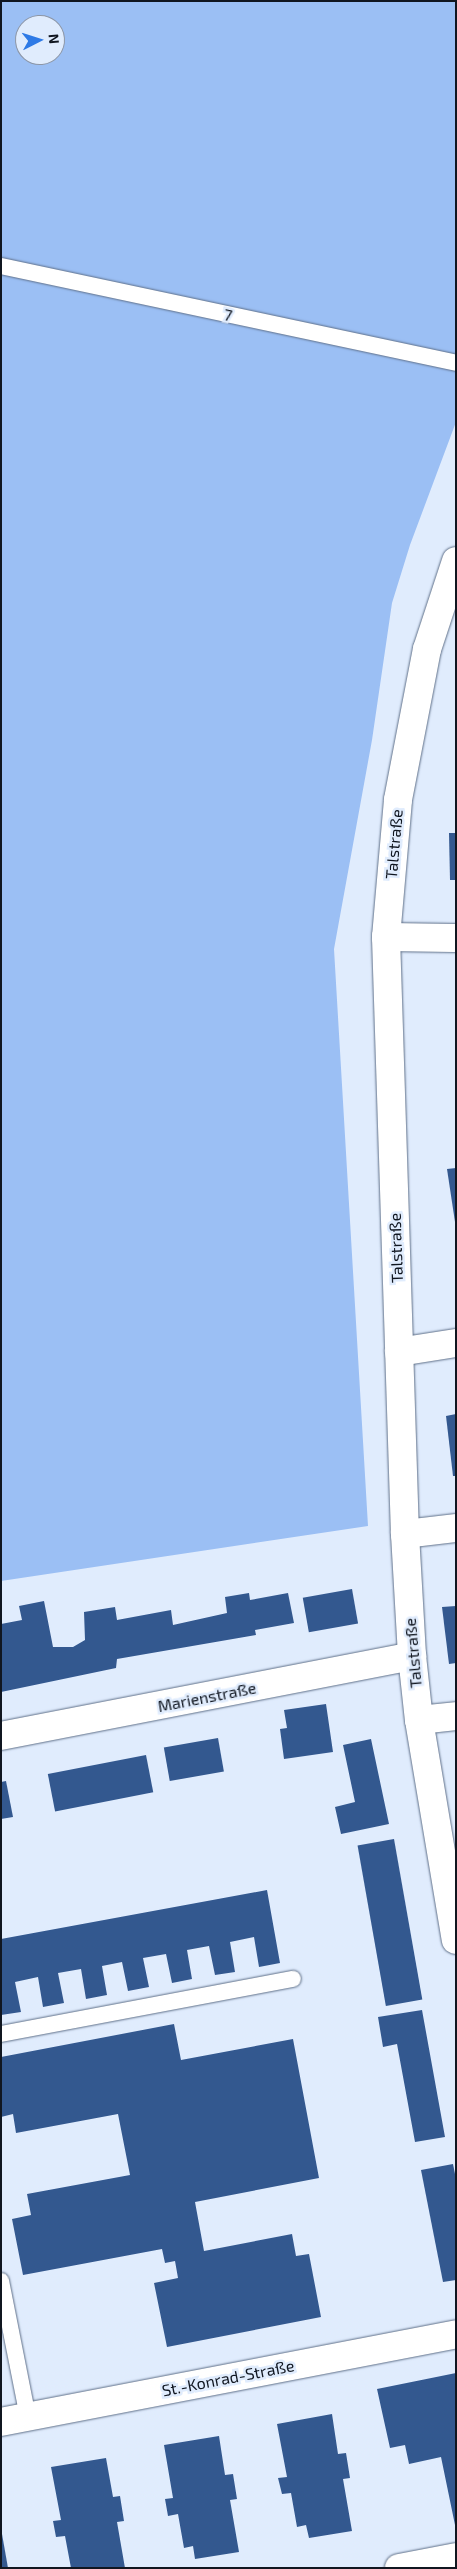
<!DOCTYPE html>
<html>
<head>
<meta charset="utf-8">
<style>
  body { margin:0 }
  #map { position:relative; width:457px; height:2569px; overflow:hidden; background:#e0ecfd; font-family:"Exo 2",sans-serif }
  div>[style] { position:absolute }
  .green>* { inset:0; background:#9bbff4 }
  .building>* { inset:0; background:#33588f; transform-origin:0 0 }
  .roads { filter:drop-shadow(0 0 1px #5f7089) drop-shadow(0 0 1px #5f7089) }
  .lane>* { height:16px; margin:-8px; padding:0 8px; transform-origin:8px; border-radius:8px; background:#fff }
  .street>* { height:28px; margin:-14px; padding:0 14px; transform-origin:14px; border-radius:14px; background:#fff }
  span { translate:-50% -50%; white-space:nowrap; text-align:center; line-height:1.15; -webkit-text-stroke:5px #e0ecfd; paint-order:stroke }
  .street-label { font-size:16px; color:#101620 }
  .frame { position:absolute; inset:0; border:2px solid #101620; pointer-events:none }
  .north { position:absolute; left:15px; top:15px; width:50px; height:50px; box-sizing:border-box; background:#e0ecfd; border:1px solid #8d96a5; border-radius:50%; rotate:85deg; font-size:14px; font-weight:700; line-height:20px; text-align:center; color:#101620 }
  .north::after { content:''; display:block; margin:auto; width:18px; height:22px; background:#2e7ae6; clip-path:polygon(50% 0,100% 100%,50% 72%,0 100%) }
</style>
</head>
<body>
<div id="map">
  <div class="green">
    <i style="clip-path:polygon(evenodd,1px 1px,456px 1px,456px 422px,410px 545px,392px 603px,372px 740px,334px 949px,368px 1526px,1px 1581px,1px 1px,25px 25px,55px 25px,55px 55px,25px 55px,25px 25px)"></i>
  </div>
  <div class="building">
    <i style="clip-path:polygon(449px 833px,456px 833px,456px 880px,450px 880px)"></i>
    <i style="clip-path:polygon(456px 1168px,456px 1222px,455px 1222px,447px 1169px)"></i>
    <i style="clip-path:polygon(456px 1414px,456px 1476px,453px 1476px,446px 1416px)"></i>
    <i style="left:352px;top:1589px;width:35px;height:50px;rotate:80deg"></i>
    <i style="clip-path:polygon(249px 1593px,250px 1600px,288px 1593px,294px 1623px,255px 1630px,256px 1635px,117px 1659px,116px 1668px,1px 1692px,1px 1624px,22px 1620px,19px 1606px,44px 1601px,53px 1647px,73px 1647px,85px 1640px,84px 1612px,115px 1607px,117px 1620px,171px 1610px,173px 1625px,227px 1613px,225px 1597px)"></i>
    <i style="clip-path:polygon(456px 1606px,456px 1663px,449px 1664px,442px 1607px)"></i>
    <i style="clip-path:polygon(326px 1704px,333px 1752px,284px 1759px,280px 1729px,287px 1728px,284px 1710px)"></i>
    <i style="left:218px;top:1738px;width:34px;height:55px;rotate:80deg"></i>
    <i style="clip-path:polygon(371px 1739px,389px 1824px,341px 1834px,335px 1807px,355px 1802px,343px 1745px)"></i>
    <i style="left:146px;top:1755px;width:38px;height:100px;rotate:79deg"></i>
    <i style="clip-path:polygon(6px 1781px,13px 1817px,1px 1819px,1px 1782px)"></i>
    <i style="left:394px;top:1839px;width:163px;height:37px;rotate:80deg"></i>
    <i style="clip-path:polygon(267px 1890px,280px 1963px,259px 1967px,254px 1937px,230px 1942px,235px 1972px,215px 1975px,209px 1946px,187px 1950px,192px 1979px,172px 1983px,166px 1954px,143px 1958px,149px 1987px,128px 1991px,122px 1962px,102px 1966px,107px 1995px,86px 1999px,81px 1969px,58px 1973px,64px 2003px,43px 2007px,38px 1977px,15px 1982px,21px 2012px,1px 2015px,1px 1939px)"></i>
    <i style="clip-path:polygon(422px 2010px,445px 2137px,415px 2142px,397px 2044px,383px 2047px,378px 2017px)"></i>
    <i style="clip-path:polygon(174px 2024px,181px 2060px,293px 2039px,319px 2178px,195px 2202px,204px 2251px,292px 2234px,296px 2256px,309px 2254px,321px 2317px,167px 2347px,154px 2283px,178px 2278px,175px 2261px,165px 2263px,162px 2249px,23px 2275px,12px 2219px,31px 2215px,27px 2194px,130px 2175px,118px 2114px,16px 2133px,13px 2114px,1px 2117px,1px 2057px)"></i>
    <i style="clip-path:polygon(453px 2164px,456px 2179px,456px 2280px,443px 2282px,421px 2170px)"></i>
    <i style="clip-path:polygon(456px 2373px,456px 2525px,455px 2525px,441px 2457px,409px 2464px,405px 2445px,390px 2448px,377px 2389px)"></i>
    <i style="clip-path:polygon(332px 2414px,338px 2454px,346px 2453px,350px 2478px,343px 2479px,352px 2531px,309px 2538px,306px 2525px,297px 2527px,291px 2493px,282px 2494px,278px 2478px,287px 2477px,277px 2424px)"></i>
    <i style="clip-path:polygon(219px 2436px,225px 2475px,233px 2474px,237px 2499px,230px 2500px,239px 2552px,195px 2559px,193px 2546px,184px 2548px,178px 2514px,168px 2516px,165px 2499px,173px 2498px,164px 2445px)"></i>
    <i style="clip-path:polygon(106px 2458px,113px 2497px,120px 2496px,124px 2521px,117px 2522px,125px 2568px,71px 2568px,65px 2536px,56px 2537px,53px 2521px,61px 2520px,51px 2467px)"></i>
    <i style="clip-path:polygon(2px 2534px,8px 2568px,1px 2568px)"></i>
  </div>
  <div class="roads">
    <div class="lane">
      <i style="left:1px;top:266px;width:465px;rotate:12deg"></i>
      <i style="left:1px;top:2034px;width:297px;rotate:-10.7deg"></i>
      <i style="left:1px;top:2281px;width:139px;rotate:78.8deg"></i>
    </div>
    <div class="street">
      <i style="left:456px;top:561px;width:93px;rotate:108.2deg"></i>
      <i style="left:427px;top:649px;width:154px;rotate:100.9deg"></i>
      <i style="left:398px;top:800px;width:138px;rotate:95deg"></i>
      <i style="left:386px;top:937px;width:597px;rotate:88.18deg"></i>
      <i style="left:405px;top:1534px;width:122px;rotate:86.7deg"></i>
      <i style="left:412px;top:1656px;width:64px;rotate:83.8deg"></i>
      <i style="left:419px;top:1720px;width:223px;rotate:80.5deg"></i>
      <i style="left:386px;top:937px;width:70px;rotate:0.8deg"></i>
      <i style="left:399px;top:1352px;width:58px;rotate:-9deg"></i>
      <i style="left:405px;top:1534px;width:51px;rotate:-6.7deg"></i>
      <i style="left:419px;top:1720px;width:37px;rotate:-6deg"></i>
      <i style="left:1px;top:1736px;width:419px;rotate:-11deg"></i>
      <i style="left:1px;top:2422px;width:463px;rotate:-10.9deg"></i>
      <i style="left:399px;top:2568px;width:58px;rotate:-10.9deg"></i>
    </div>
  </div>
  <div class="street-label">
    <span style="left:228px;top:315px;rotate:12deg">7</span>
    <span style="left:394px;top:844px;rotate:-85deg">Talstraße</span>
    <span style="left:396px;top:1248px;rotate:-92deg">Talstraße</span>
    <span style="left:413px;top:1653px;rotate:-95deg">Talstraße</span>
    <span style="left:207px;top:1697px;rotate:-11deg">Marienstraße</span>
    <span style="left:228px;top:2378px;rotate:-11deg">St.-Konrad-Straße</span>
  </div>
  <div class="frame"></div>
  <div class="north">N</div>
</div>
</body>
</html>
